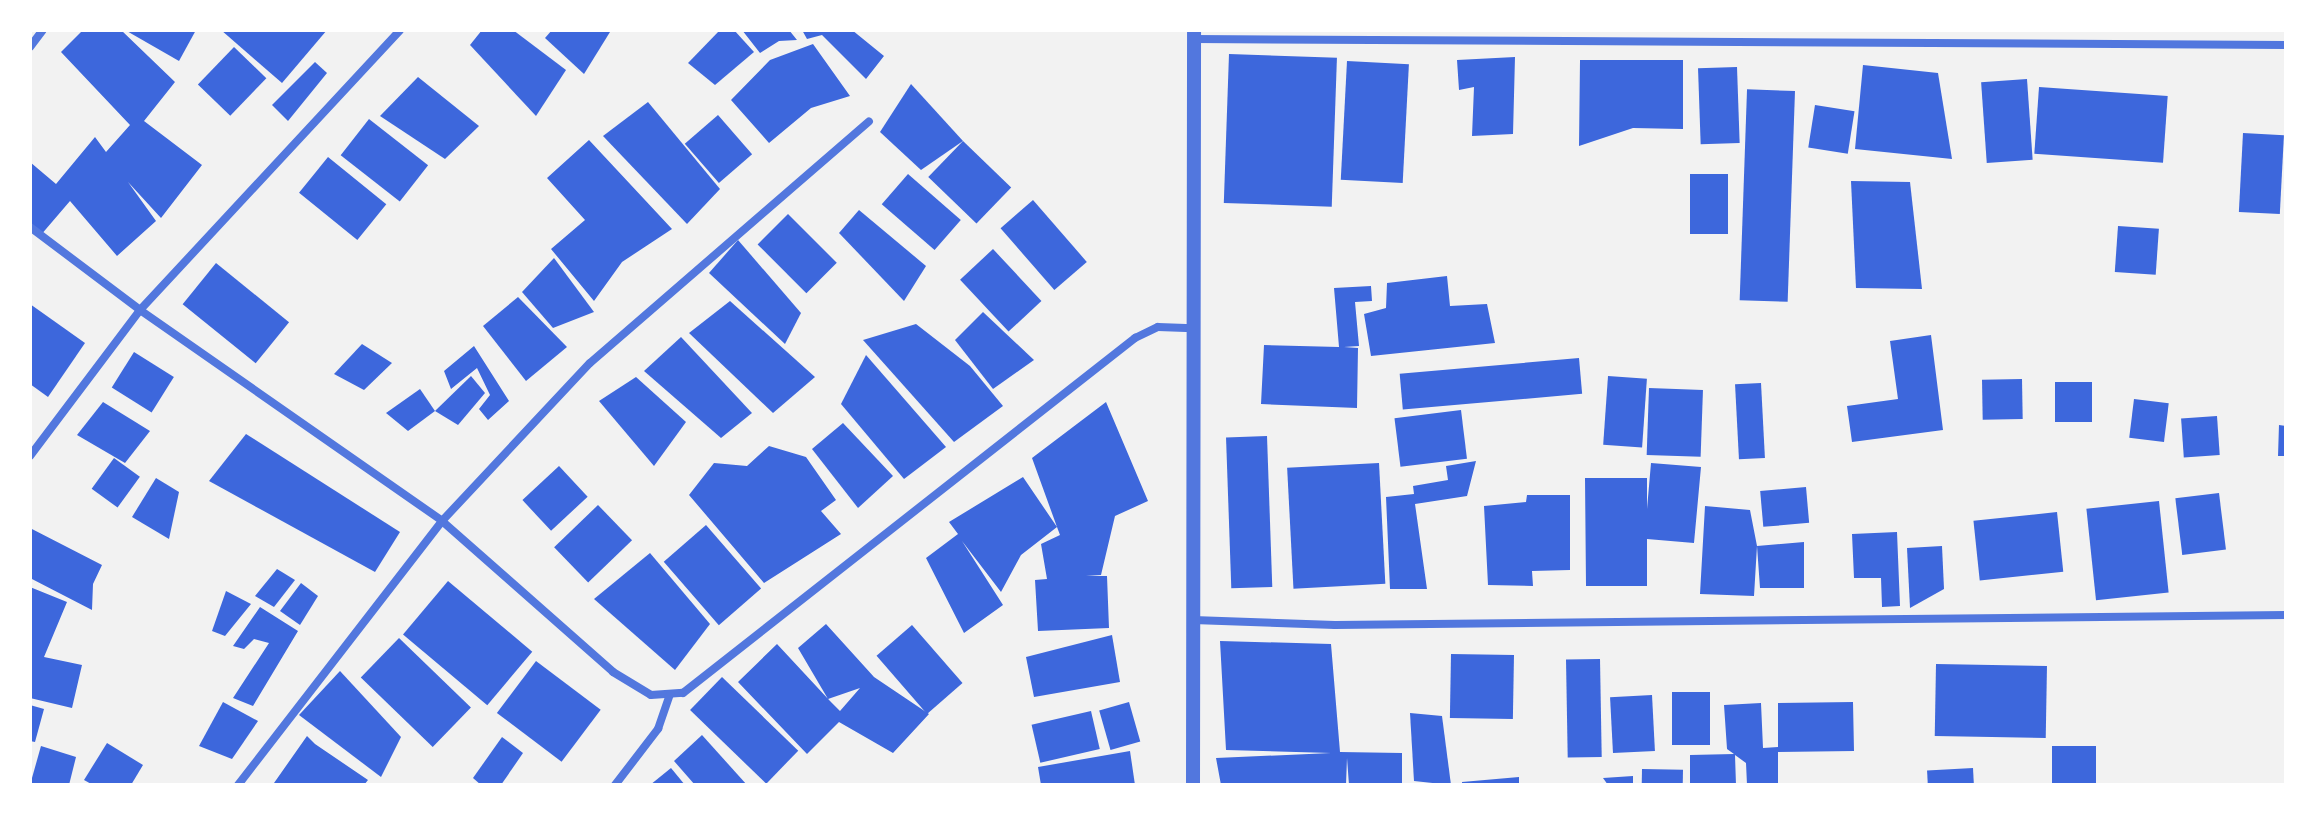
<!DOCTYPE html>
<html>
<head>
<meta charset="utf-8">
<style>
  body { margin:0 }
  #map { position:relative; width:2316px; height:815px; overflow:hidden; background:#f2f2f2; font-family:"Titillium Web",sans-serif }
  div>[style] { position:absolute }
  .building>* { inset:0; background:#3d67dc; transform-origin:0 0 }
  .minor>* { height:8px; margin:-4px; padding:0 4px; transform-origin:4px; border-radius:4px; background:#5277de }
  .tertiary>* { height:14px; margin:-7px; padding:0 7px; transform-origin:7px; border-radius:7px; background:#5277de }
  span { translate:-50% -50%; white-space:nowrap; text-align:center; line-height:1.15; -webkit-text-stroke:8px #fff; paint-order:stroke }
  .frame { position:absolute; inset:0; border:32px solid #fff; pointer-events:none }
</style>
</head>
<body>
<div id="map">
  <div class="building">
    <i style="clip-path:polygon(83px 30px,121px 30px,175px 82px,144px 121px,202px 165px,161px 218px,128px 182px,156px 221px,117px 256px,70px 201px,40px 236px,30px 227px,30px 162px,56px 184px,95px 137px,106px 152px,130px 125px,61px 52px)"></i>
    <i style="clip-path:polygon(125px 30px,196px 30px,179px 61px)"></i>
    <i style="clip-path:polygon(221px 30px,327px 30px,282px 83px)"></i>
    <i style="clip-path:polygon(482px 30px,513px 30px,566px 70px,536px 116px,470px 45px)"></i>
    <i style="clip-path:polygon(552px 30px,608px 30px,610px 32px,584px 74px,545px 38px)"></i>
    <i style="clip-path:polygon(720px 30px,734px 30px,754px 52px,715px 85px,688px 63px)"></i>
    <i style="clip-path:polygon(742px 30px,789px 30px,797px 40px,779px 41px,760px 53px)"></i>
    <i style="clip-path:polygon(802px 30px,852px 30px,884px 56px,866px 79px,822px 35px,807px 39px)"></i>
    <i style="clip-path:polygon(813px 44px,850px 96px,811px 108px,769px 143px,731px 100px,770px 60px)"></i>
    <i style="left:234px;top:47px;width:45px;height:52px;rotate:44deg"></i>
    <i style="left:1229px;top:54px;width:108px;height:149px;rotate:2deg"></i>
    <i style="clip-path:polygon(1515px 57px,1513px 134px,1472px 136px,1474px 87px,1459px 90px,1457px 60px)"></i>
    <i style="clip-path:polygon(1580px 60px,1683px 60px,1683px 129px,1633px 128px,1579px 146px)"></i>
    <i style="left:1347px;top:61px;width:62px;height:119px;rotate:3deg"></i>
    <i style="clip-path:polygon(315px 62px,327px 73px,288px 121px,272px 105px)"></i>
    <i style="clip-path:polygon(1863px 65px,1938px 73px,1952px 159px,1855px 149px)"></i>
    <i style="left:1737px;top:67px;width:76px;height:39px;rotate:88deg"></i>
    <i style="clip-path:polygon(418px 77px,479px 126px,445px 159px,380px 116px)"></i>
    <i style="left:2027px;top:79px;width:81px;height:46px;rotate:86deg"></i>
    <i style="clip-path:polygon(911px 84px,963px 141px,921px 170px,880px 132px)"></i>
    <i style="left:2039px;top:87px;width:129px;height:67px;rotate:4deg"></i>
    <i style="left:1795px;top:91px;width:211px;height:48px;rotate:92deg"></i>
    <i style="clip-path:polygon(648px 102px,720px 189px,687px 224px,603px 136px)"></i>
    <i style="left:1815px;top:105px;width:40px;height:43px;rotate:9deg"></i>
    <i style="left:718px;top:115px;width:52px;height:44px;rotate:49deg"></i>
    <i style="left:369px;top:119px;width:75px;height:46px;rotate:38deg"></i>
    <i style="left:2243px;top:133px;width:41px;height:79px;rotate:3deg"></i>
    <i style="clip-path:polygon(589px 140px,672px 229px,622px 262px,594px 301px,551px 249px,585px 220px,547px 178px)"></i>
    <i style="left:963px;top:141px;width:67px;height:50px;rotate:44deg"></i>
    <i style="left:328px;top:157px;width:75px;height:46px;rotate:39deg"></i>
    <i style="left:908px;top:174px;width:70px;height:40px;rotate:41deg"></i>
    <i style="left:1690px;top:174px;width:38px;height:60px"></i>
    <i style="clip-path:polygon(1851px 181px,1910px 182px,1922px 289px,1856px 288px)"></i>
    <i style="left:1033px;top:200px;width:82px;height:43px;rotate:49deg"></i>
    <i style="clip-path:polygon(859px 210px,926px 266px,904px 301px,839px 233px)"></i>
    <i style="left:788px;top:214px;width:69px;height:43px;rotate:45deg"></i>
    <i style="left:2118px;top:226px;width:41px;height:46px;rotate:4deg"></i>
    <i style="clip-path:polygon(738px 240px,801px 313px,785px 344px,709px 273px)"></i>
    <i style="left:993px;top:249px;width:71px;height:45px;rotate:47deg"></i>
    <i style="clip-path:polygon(554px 258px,594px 312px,553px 328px,522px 292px)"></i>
    <i style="left:216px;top:263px;width:94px;height:53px;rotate:39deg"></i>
    <i style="clip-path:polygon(1447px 276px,1450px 306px,1487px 304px,1495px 343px,1371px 356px,1364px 314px,1386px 308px,1387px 283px)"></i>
    <i style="clip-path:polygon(1371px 286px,1372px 301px,1355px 302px,1359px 346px,1344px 347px,1358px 348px,1357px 408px,1261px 404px,1264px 345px,1339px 347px,1334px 288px)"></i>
    <i style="clip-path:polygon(518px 297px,567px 347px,526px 381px,483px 326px)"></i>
    <i style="clip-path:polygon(730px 301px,815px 377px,773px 413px,689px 333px)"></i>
    <i style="clip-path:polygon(30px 304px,85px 343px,48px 397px,30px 384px)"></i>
    <i style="clip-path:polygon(983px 312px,1034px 360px,993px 389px,955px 340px)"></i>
    <i style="clip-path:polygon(916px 324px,970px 366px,1003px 406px,954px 442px,863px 340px)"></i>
    <i style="clip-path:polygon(1931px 335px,1943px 430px,1852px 442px,1847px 406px,1898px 399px,1890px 341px)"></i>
    <i style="clip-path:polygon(681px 337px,752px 413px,721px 438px,644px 371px)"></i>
    <i style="clip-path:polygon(362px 344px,392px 363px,364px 390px,334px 374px)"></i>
    <i style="clip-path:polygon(474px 346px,509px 401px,488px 420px,479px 409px,490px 395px,477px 368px,451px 389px,444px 371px)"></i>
    <i style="left:134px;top:352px;width:47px;height:42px;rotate:32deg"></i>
    <i style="clip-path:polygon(866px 355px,946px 447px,904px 479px,841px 404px)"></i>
    <i style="left:1579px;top:358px;width:36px;height:180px;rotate:85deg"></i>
    <i style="clip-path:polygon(471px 376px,485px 393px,458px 425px,435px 411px)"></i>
    <i style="left:1608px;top:376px;width:39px;height:69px;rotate:4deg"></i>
    <i style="clip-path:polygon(636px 377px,686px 422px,654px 466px,599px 401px)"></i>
    <i style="left:2022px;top:379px;width:40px;height:40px;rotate:89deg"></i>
    <i style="left:2055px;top:382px;width:37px;height:40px"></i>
    <i style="left:1761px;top:383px;width:75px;height:26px;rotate:87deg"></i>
    <i style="left:1649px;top:388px;width:54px;height:67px;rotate:2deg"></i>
    <i style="clip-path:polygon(420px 389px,435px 411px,408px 431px,386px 413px)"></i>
    <i style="left:2134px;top:399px;width:35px;height:39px;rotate:7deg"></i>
    <i style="clip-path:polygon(103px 402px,150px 431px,125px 463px,77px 435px)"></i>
    <i style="clip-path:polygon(1106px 402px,1148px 501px,1115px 516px,1101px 575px,1086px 576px,1107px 576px,1109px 628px,1038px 631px,1035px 580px,1047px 579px,1041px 544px,1060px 535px,1057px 527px,1021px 555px,1001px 592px,962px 541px,1003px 605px,964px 633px,926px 558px,958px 534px,949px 522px,1023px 477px,1057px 527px,1032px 458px)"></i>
    <i style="left:1461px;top:410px;width:49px;height:67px;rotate:83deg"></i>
    <i style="left:2217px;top:416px;width:39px;height:36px;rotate:86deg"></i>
    <i style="clip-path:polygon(843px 423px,893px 476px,858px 508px,812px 449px)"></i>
    <i style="clip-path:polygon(2279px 425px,2286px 426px,2286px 456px,2278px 456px)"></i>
    <i style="clip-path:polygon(246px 434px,400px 532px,375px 572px,209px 481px)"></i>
    <i style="left:1267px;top:436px;width:151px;height:41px;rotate:88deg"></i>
    <i style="clip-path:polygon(769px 446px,806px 457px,836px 500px,821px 511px,841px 534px,764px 583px,689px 495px,714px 463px,747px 466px)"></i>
    <i style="left:114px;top:458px;width:32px;height:38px;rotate:36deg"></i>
    <i style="clip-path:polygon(1476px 461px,1467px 496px,1415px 504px,1427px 589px,1390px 589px,1386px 497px,1414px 494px,1413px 486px,1448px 480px,1446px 466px)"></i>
    <i style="left:1379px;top:463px;width:121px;height:92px;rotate:87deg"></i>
    <i style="clip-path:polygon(1651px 463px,1701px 467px,1694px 543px,1647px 539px,1647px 586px,1586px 586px,1585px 478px,1647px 478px,1647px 509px)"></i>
    <i style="left:559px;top:466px;width:42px;height:50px;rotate:47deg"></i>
    <i style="clip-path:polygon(156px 478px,179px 492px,169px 539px,132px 517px)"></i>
    <i style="left:1806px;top:487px;width:36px;height:46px;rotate:85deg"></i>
    <i style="left:2219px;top:493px;width:57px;height:44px;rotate:83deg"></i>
    <i style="clip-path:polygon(1527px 495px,1570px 495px,1570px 570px,1532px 571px,1533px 586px,1488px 585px,1484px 506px,1526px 502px)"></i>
    <i style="left:2159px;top:501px;width:92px;height:73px;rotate:84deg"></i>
    <i style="left:598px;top:505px;width:49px;height:61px;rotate:46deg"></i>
    <i style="clip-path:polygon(1705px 506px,1750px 510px,1757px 546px,1804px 542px,1804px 588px,1760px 588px,1757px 546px,1754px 596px,1700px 594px)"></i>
    <i style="left:2057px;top:512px;width:60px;height:84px;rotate:84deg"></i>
    <i style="left:706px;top:525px;width:84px;height:56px;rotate:49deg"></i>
    <i style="clip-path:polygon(30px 528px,102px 565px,93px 584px,92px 610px,30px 578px)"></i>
    <i style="clip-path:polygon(1897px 532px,1900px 606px,1882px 607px,1881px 578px,1854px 578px,1852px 534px)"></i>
    <i style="clip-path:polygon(1942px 546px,1944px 589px,1910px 608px,1907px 548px)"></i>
    <i style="clip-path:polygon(650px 553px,710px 624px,675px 670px,594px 599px)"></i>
    <i style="clip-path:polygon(277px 569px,295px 580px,274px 607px,255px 596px)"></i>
    <i style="left:448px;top:581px;width:110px;height:70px;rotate:40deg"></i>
    <i style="clip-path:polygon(301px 583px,318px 596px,300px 625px,280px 611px)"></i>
    <i style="clip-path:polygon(30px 587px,67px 602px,44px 657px,82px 665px,72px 708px,30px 698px)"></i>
    <i style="clip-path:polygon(226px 591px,251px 604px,225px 636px,212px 631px)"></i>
    <i style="clip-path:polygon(260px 607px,298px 631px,253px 706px,233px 698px,269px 643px,254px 639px,244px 649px,233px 646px)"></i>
    <i style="clip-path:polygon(826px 624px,874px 677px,929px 714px,893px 753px,839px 722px,807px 754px,738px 682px,777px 644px,830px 701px,840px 711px,860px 688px,828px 699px,798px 648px)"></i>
    <i style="left:912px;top:625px;width:77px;height:47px;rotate:49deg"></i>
    <i style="clip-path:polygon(1112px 635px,1120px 682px,1034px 697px,1026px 657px)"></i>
    <i style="left:399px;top:638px;width:100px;height:55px;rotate:44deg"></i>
    <i style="clip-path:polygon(1220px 641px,1331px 644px,1340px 752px,1402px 753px,1402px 785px,1349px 785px,1347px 758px,1346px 785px,1221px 785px,1216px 758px,1331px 753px,1226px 750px)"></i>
    <i style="left:1451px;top:654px;width:63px;height:64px;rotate:1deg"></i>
    <i style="left:1600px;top:659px;width:98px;height:34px;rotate:89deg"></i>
    <i style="left:536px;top:661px;width:81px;height:65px;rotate:37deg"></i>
    <i style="left:1936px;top:664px;width:111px;height:72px;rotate:1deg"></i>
    <i style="clip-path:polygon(340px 671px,401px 737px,381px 777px,299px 715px)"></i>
    <i style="left:722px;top:677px;width:106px;height:46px;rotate:44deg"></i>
    <i style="left:1672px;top:692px;width:38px;height:53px"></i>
    <i style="left:1652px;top:695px;width:56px;height:42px;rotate:87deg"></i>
    <i style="clip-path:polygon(223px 702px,258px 721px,232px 759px,199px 746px)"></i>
    <i style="left:1129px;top:702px;width:41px;height:31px;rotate:74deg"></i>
    <i style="clip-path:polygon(1853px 702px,1854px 751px,1778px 752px,1778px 785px,1747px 785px,1746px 763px,1735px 755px,1736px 785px,1690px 785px,1690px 755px,1734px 754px,1727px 749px,1724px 705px,1761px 703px,1763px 748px,1778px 747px,1778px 703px)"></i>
    <i style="clip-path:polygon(30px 705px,44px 709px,35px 742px,30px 741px)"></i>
    <i style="left:1091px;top:711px;width:39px;height:61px;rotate:77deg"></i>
    <i style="clip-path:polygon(1410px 713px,1442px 716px,1451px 785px,1414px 781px)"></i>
    <i style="clip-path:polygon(702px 735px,747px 785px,695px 785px,674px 761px)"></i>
    <i style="clip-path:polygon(307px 736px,315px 744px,368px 780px,364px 785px,274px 783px)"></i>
    <i style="clip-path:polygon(502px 737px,523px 753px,501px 785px,481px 785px,473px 778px)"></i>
    <i style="clip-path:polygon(107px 743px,143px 765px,131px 785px,93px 785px,84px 780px)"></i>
    <i style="clip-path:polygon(41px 746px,76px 757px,69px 785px,30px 785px)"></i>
    <i style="left:2096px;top:746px;width:39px;height:44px;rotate:90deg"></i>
    <i style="clip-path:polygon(1130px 751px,1135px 785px,1041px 785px,1038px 767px)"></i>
    <i style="clip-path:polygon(671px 768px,685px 785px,650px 785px)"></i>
    <i style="left:1973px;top:768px;width:17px;height:46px;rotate:87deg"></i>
    <i style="left:1642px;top:769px;width:41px;height:16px;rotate:1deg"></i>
    <i style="clip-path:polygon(1633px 776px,1633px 785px,1608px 785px,1603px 778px)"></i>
    <i style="clip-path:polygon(1519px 777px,1519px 785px,1462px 785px,1462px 782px)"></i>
  </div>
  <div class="minor">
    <i style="left:1194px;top:39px;width:1092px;rotate:0.31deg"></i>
    <i style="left:30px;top:47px;width:21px;rotate:-53deg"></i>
    <i style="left:30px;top:227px;width:138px;rotate:37deg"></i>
    <i style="left:140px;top:310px;width:368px;rotate:34.9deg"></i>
    <i style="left:442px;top:521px;width:228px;rotate:41.4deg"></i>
    <i style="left:613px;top:672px;width:44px;rotate:31.2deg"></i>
    <i style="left:651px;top:695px;width:32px;rotate:-4deg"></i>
    <i style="left:683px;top:693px;width:575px;rotate:-38.15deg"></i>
    <i style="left:1135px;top:338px;width:25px;rotate:-26deg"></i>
    <i style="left:1158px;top:327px;width:35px;rotate:2deg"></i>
    <i style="left:30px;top:456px;width:183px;rotate:-53deg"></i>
    <i style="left:140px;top:310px;width:382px;rotate:-47.1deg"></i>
    <i style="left:1193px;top:620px;width:142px;rotate:2deg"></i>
    <i style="left:1335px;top:625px;width:951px;rotate:-0.6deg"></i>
    <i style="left:238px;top:785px;width:334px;rotate:-52.3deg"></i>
    <i style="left:442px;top:521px;width:216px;rotate:-46.9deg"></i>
    <i style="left:590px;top:363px;width:369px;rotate:-40.9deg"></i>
    <i style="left:615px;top:785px;width:71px;rotate:-52.5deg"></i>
    <i style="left:658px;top:729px;width:37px;rotate:-71deg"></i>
  </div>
  <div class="tertiary">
    <i style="left:1193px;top:785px;width:755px;rotate:-89.92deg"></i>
  </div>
  <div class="frame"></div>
</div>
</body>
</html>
